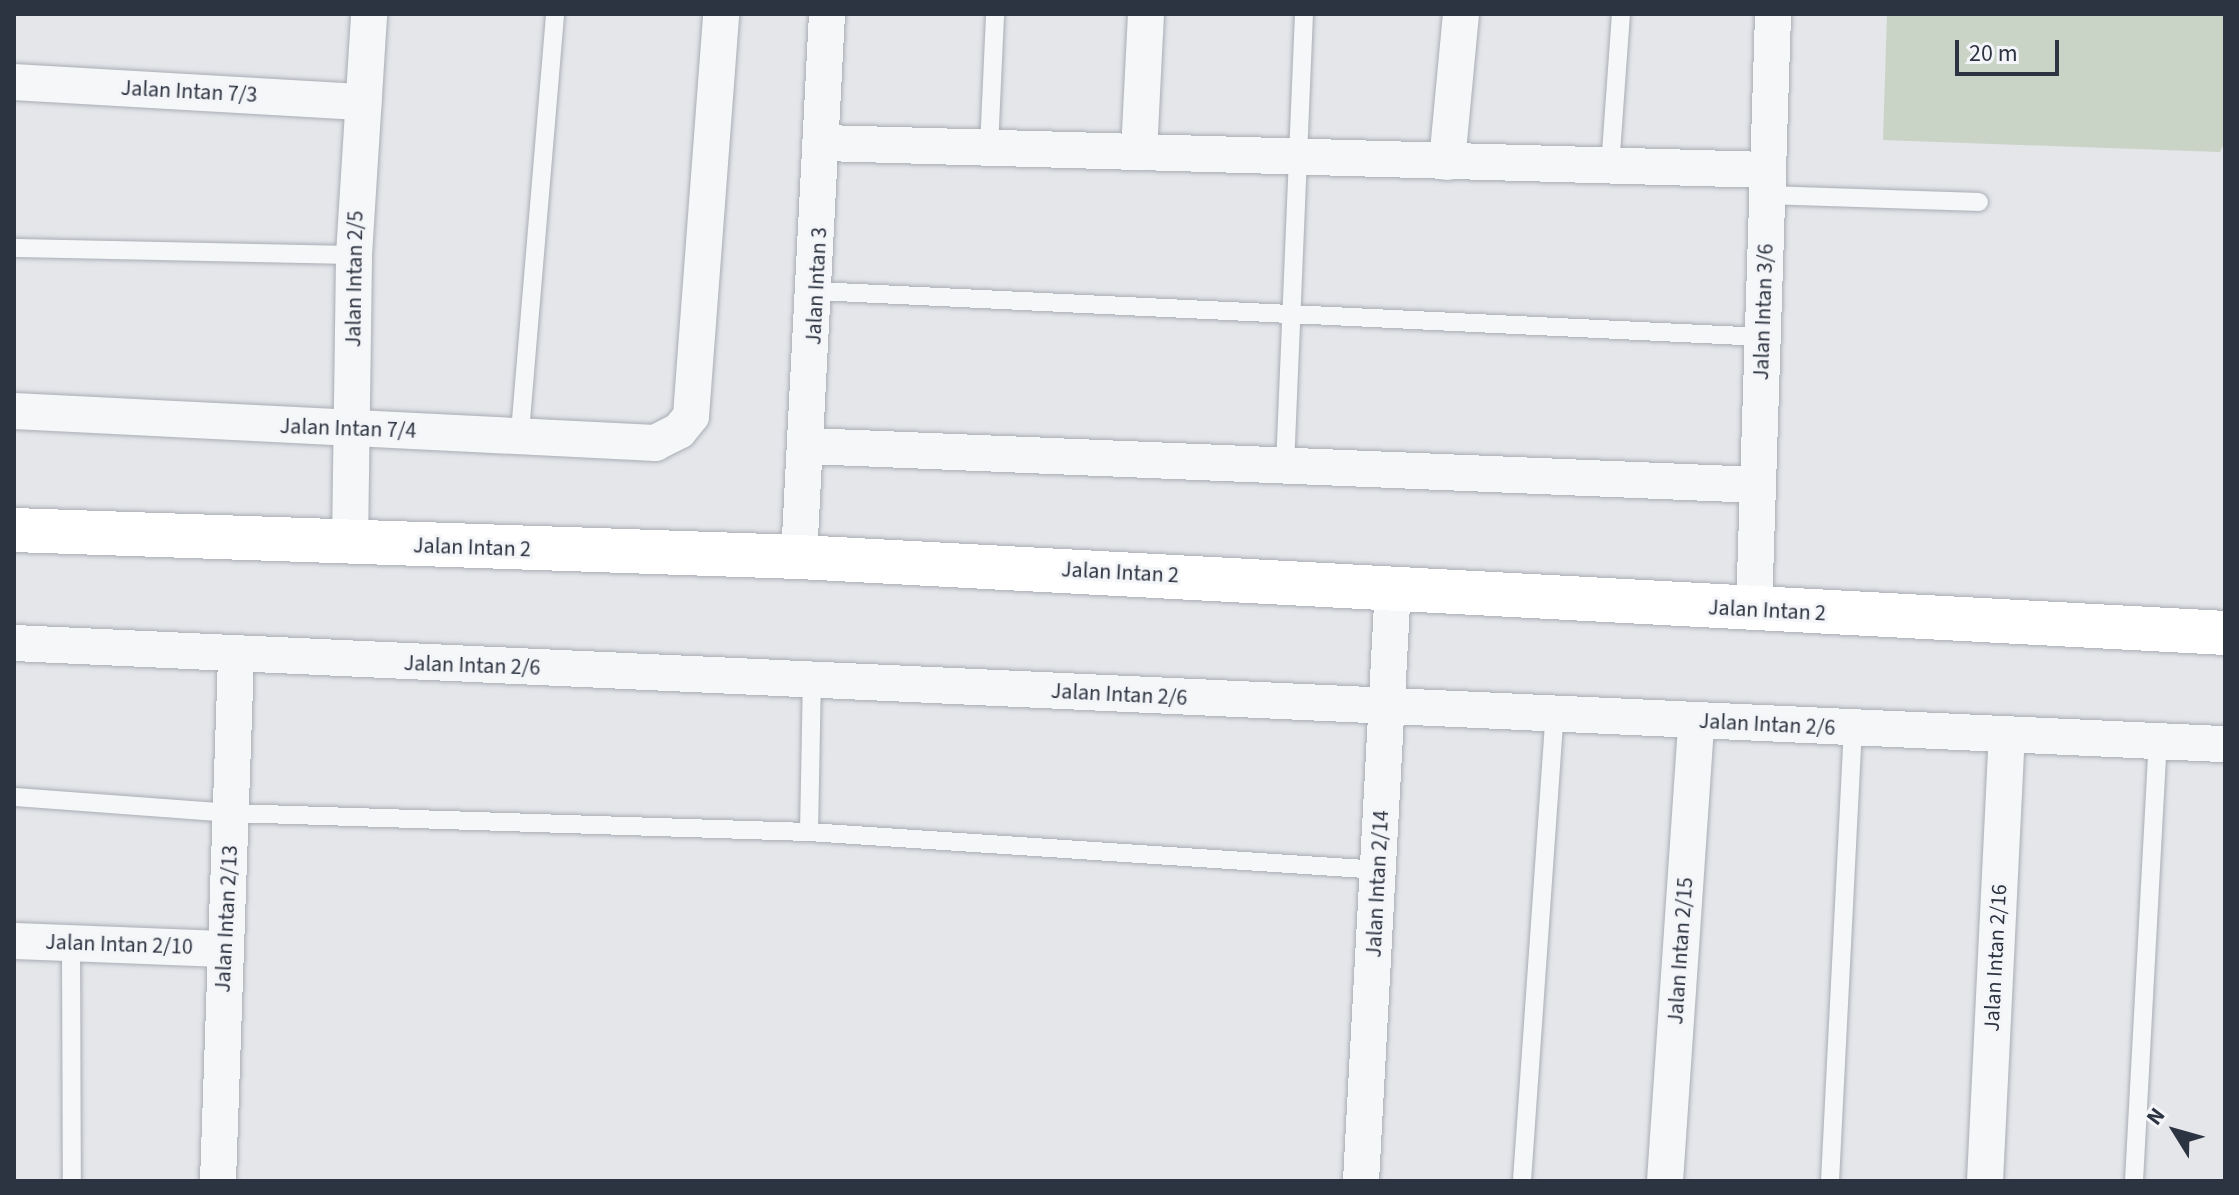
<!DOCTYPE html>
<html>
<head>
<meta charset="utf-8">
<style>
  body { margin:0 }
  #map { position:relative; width:2239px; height:1195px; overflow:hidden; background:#e4e6ea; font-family:"Source Sans 3",sans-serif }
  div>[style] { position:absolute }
  .green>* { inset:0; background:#c9d3c6 }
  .roads { filter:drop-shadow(0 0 2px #a9adb4) drop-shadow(0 0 2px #a9adb4) }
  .lane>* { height:18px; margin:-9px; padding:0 9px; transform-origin:9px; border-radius:9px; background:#f6f7f9 }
  .street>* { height:36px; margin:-18px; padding:0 18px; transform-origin:18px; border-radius:18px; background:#f6f7f9 }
  .secondary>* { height:44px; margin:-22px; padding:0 22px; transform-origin:22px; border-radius:22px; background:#fff }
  span { translate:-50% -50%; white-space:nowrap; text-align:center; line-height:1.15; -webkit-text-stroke:6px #f4f5f8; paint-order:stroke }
  .street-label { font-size:22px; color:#2d3441 }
  .frame { position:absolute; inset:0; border:16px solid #2d3441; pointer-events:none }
  .north { position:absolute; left:2135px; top:1091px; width:80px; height:80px; -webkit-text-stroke:6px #f4f5f8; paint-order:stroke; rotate:307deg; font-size:22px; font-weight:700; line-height:32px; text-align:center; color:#2d3441 }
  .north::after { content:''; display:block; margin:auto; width:28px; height:36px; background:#2d3441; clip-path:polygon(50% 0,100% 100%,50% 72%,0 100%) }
  .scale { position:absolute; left:1955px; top:40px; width:104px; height:36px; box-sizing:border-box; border:4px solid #2d3441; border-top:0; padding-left:10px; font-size:24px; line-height:28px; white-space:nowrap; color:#2d3441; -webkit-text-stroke:6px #f4f5f8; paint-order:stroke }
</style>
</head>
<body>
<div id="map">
  <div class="green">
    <i style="clip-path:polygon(1887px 14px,2225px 14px,2225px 141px,2220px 152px,1883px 140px)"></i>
  </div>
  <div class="roads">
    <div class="lane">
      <i style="left:989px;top:148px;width:134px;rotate:-87.4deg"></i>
      <i style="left:1610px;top:167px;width:153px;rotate:-85.9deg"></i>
      <i style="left:1767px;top:195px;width:212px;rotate:1.9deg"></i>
      <i style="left:14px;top:248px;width:340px;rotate:1.2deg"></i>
      <i style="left:816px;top:291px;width:949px;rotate:2.78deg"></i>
      <i style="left:520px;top:432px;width:419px;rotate:-85.2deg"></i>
      <i style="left:1285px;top:467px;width:453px;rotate:-87.6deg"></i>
      <i style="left:14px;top:797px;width:219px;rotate:4.2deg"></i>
      <i style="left:232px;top:813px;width:577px;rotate:1.89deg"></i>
      <i style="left:809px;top:832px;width:571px;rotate:3.81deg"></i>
      <i style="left:809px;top:832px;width:153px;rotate:-88.9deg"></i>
      <i style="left:71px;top:943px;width:238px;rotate:89.8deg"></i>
      <i style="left:1522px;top:1181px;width:469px;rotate:-86deg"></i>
      <i style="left:1830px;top:1181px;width:453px;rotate:-87.1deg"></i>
      <i style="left:2134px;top:1181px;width:440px;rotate:-86.9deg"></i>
    </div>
    <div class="street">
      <i style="left:14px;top:82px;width:350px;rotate:3.3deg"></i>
      <i style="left:824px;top:143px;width:944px;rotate:1.64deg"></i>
      <i style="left:1139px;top:152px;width:138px;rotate:-87.1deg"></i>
      <i style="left:1447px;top:162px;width:149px;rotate:-84.6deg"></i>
      <i style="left:14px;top:411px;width:642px;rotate:2.86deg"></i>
      <i style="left:655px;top:443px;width:27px;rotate:-27deg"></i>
      <i style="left:679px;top:431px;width:19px;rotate:-51deg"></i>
      <i style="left:691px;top:416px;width:403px;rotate:-85.7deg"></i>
      <i style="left:808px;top:446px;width:950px;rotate:2.35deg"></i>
      <i style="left:350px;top:545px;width:290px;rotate:-89.2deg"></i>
      <i style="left:354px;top:255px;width:241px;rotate:-86.4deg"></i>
      <i style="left:799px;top:557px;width:544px;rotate:-87.05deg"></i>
      <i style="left:1754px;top:610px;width:596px;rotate:-88.17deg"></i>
      <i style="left:14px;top:643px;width:2213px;rotate:2.62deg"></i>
      <i style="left:14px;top:941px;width:210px;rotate:2.2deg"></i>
      <i style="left:218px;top:1181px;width:524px;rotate:-88.03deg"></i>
      <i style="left:1361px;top:1181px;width:595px;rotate:-86.92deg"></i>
      <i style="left:1665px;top:1181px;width:461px;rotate:-86.1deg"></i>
      <i style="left:1985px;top:1181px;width:446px;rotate:-87.2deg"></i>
    </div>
    <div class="secondary">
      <i style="left:14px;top:530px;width:785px;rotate:1.97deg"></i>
      <i style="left:799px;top:557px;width:1428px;rotate:3.05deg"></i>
    </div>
  </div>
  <div class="street-label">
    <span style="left:189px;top:92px;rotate:3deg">Jalan Intan 7/3</span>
    <span style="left:355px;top:279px;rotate:-89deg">Jalan Intan 2/5</span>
    <span style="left:817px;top:286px;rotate:-87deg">Jalan Intan 3</span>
    <span style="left:1764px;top:312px;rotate:-88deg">Jalan Intan 3/6</span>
    <span style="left:348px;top:429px;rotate:2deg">Jalan Intan 7/4</span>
    <span style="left:472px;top:548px;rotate:2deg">Jalan Intan 2</span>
    <span style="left:1120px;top:573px;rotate:3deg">Jalan Intan 2</span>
    <span style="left:1767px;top:611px;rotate:3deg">Jalan Intan 2</span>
    <span style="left:472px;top:666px;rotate:2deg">Jalan Intan 2/6</span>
    <span style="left:1119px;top:695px;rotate:3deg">Jalan Intan 2/6</span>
    <span style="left:1767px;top:725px;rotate:3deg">Jalan Intan 2/6</span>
    <span style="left:1378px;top:884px;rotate:-87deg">Jalan Intan 2/14</span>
    <span style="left:227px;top:919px;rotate:-87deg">Jalan Intan 2/13</span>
    <span style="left:119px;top:945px;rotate:2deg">Jalan Intan 2/10</span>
    <span style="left:1681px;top:951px;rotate:-86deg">Jalan Intan 2/15</span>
    <span style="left:1996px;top:958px;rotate:-87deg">Jalan Intan 2/16</span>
  </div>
  <div class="frame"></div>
  <div class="north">N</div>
  <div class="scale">20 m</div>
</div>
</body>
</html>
